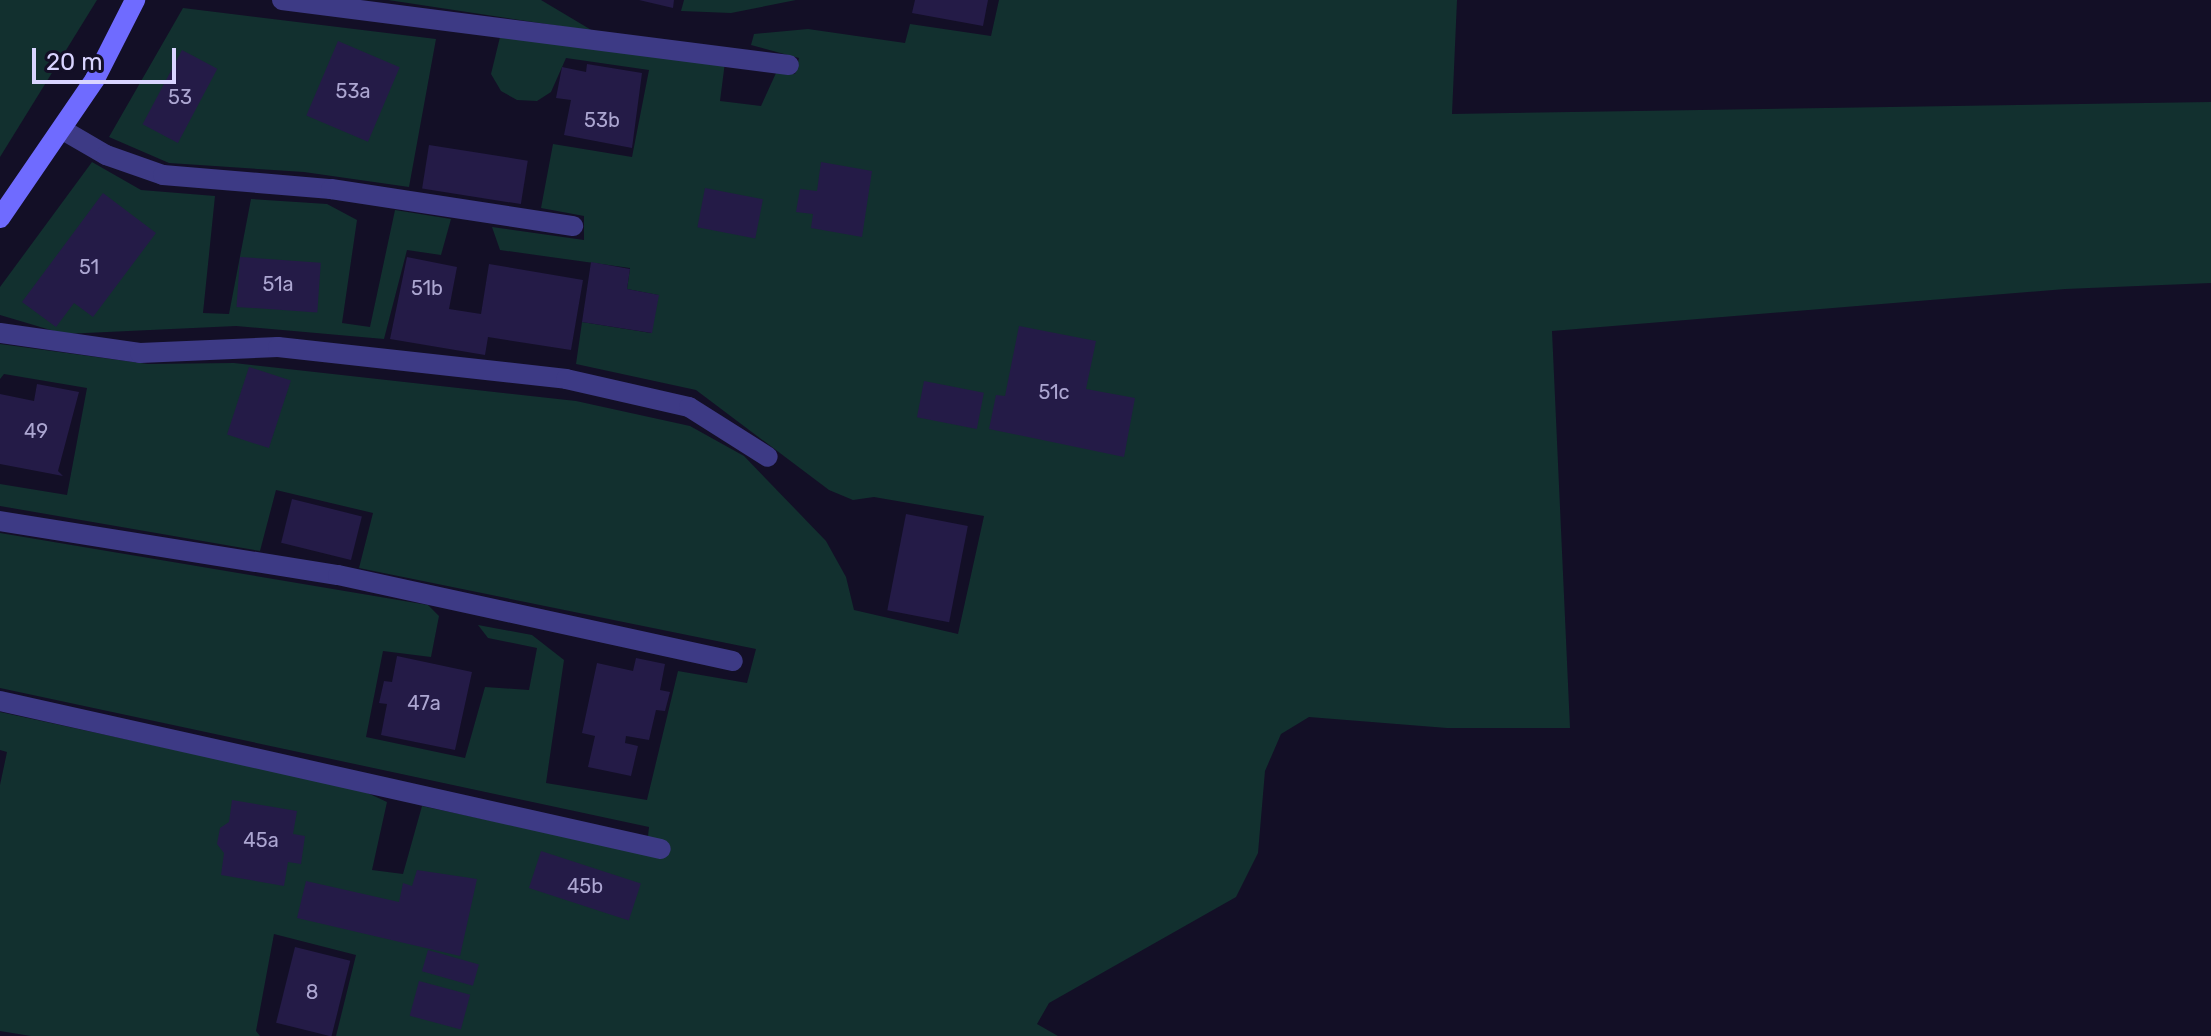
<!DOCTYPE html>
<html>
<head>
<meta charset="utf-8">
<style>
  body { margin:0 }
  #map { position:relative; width:2211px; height:1036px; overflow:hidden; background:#130f26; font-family:Rubik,sans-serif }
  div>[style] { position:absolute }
  .green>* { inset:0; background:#12302f }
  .building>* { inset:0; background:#241b47; transform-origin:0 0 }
  .street>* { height:20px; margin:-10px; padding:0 10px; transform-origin:10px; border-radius:10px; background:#3d3a85 }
  .secondary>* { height:20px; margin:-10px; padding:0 10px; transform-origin:10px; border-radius:10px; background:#6f6bff }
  span { translate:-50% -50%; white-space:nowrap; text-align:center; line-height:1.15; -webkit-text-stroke:7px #130f26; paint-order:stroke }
  .number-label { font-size:20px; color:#aca6d1 }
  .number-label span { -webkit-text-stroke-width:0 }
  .scale { position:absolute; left:32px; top:48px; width:144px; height:36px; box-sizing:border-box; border:4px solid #d9d4ff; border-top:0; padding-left:10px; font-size:24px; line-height:28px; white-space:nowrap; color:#d9d4ff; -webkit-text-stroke:6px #130f26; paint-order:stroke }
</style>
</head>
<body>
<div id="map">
  <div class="green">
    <i style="clip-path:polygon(0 0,97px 0,0 157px)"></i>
    <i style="clip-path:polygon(388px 0,541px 0,593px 31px)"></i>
    <i style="clip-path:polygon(684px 0,796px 0,731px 13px,681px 11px)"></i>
    <i style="clip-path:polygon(999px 0,1457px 0,1452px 114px,2211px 102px,2211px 283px,2065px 289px,1552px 331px,1570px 728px,1447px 728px,1309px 717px,1281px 734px,1265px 771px,1258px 853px,1236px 897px,1049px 1003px,1037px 1024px,1058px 1036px,336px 1036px,356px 955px,274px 934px,256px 1031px,260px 1036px,31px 1036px,0 1031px,0 785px,7px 752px,0 750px,0 712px,361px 790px,387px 802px,372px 870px,403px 874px,422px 806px,646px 854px,649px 827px,0 688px,0 533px,428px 605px,439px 616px,431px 657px,383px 651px,366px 737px,465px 758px,485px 687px,529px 690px,537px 648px,488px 638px,478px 625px,532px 635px,564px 660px,546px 783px,647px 800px,678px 671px,747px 683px,756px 649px,359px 568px,373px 513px,276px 490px,260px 551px,0 506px,0 484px,67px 495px,87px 388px,4px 374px,0 379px,0 344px,148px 364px,234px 363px,576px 401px,690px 426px,744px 456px,826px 541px,846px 577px,854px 610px,958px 634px,984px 516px,874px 497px,853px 500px,829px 490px,696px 390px,576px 364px,582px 322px,651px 333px,658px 295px,627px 289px,630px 268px,500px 250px,492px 227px,584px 240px,584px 216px,541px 208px,553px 144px,632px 157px,649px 70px,566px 58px,551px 92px,537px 101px,517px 100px,501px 91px,491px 74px,500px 37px,725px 62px,720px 101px,761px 106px,776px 73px,795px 74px,799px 58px,751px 45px,754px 34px,808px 29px,905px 43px,910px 24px,991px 36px)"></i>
    <i style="clip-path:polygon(183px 8px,436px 39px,409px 187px,304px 172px,169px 163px,109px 137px)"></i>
    <i style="clip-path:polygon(92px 162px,141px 190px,215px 196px,203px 313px,229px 314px,251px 199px,327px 204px,357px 220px,342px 323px,370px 327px,395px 210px,451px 219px,441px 255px,407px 250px,384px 339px,236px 326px,64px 334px,0 315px,0 287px)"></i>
  </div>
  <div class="building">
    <i style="clip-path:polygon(639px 0,674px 0,673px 8px)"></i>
    <i style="clip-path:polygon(915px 0,988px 0,983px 26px,912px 13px)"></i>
    <i style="left:338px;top:41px;width:67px;height:81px;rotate:23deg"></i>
    <i style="left:182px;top:50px;width:40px;height:84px;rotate:28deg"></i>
    <i style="clip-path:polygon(587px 64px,642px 73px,632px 148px,564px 135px,571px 100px,556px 98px,562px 67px,586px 72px)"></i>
    <i style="left:429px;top:145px;width:100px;height:44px;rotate:9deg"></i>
    <i style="clip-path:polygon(821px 162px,872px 171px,862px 237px,811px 228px,813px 214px,796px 212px,800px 189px,817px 191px)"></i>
    <i style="left:705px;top:188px;width:59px;height:40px;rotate:11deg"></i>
    <i style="clip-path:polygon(103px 193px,156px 233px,93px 317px,74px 303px,56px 327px,22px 302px)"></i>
    <i style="left:240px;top:257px;width:81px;height:50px;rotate:4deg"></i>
    <i style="clip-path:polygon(407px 257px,457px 267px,449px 309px,481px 314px,489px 264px,583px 280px,571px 350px,488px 337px,485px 355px,390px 339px)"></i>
    <i style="clip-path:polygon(591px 262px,630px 269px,627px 289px,659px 295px,652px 333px,582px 322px)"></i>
    <i style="clip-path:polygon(1019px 326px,1096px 341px,1086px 389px,1135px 398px,1124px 457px,989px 429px,996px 395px,1005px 396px)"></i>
    <i style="left:249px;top:367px;width:44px;height:71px;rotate:18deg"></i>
    <i style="left:924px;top:381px;width:61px;height:37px;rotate:11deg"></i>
    <i style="clip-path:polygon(37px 384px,79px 392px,58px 471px,63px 476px,0 464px,0 394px,34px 401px)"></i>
    <i style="left:292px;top:499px;width:72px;height:45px;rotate:14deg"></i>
    <i style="left:906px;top:514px;width:63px;height:98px;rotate:11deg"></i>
    <i style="clip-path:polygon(397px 656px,472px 672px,455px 750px,381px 735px,387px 704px,379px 703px,384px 681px,392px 682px)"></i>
    <i style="clip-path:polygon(636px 658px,665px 664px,660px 690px,670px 692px,665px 711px,656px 710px,649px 740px,626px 736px,625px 743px,638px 746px,631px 776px,588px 767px,595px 736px,582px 733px,597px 663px,633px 671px)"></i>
    <i style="clip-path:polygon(232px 800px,297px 811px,293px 834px,305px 836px,301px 864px,288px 862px,284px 886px,221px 875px,224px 853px,217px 844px,220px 828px,229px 822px)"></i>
    <i style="left:541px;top:851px;width:105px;height:39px;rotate:18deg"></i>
    <i style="clip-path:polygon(417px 870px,477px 879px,460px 956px,297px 918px,306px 881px,399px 902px,403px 883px,412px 886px)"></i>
    <i style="left:295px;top:947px;width:57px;height:78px;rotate:14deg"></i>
    <i style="left:428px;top:950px;width:53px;height:22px;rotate:16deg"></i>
    <i style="left:419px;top:981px;width:53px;height:36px;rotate:15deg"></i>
  </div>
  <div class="street">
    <i style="left:282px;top:0;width:511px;rotate:7.31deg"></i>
    <i style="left:63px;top:130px;width:50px;rotate:30.2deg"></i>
    <i style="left:106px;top:155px;width:60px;rotate:19.3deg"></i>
    <i style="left:163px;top:175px;width:169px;rotate:4.8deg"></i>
    <i style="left:331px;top:189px;width:245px;rotate:8.7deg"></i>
    <i style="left:0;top:333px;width:141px;rotate:8.1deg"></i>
    <i style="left:140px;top:353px;width:138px;rotate:-2.5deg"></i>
    <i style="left:278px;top:347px;width:290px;rotate:6.3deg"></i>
    <i style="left:566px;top:379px;width:126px;rotate:12.8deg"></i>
    <i style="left:689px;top:407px;width:93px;rotate:32.3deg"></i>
    <i style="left:0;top:521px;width:342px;rotate:9.1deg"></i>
    <i style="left:338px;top:575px;width:404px;rotate:12.3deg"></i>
    <i style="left:0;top:701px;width:677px;rotate:12.62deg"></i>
  </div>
  <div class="secondary">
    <i style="left:0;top:218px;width:168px;rotate:-55.6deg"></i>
    <i style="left:95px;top:79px;width:89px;rotate:-63.1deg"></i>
  </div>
  <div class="number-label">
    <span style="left:353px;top:91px">53a</span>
    <span style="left:180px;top:97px">53</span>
    <span style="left:602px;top:120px">53b</span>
    <span style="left:89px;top:267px">51</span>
    <span style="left:278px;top:284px">51a</span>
    <span style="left:427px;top:288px">51b</span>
    <span style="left:1054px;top:392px">51c</span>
    <span style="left:36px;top:431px">49</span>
    <span style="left:424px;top:703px">47a</span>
    <span style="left:261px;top:840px">45a</span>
    <span style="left:585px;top:886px">45b</span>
    <span style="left:312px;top:992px">8</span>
  </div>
  <div class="scale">20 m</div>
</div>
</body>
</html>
